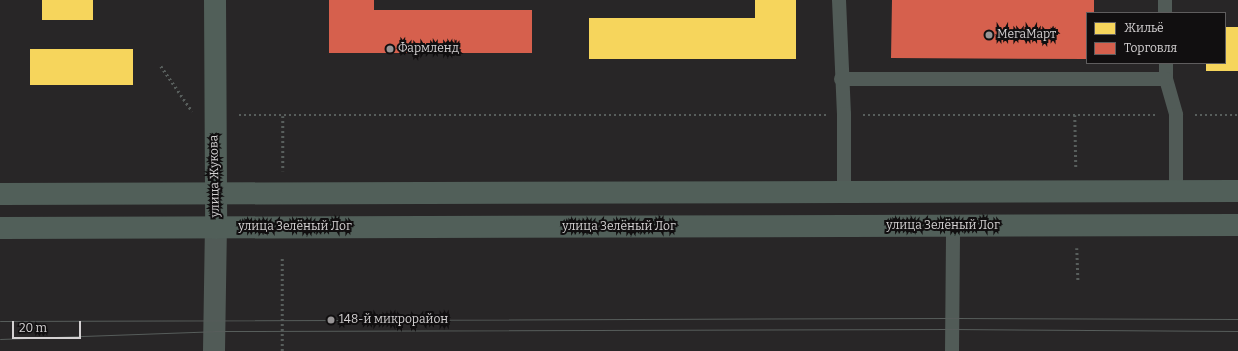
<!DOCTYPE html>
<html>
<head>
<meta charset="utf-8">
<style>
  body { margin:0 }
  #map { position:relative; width:1238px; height:351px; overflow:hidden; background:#282627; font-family:Bitter,serif }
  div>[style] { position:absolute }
  .homes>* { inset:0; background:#f6d55c; transform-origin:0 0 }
  .shops>* { inset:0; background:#d6604d }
  .path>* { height:2.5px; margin-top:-1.25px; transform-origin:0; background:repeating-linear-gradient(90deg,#585e5c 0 2px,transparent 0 5px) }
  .lane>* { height:14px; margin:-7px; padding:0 7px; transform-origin:7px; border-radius:7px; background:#515b57 }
  .street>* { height:22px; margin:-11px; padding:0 11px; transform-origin:11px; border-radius:11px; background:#515b57 }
  .secondary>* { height:22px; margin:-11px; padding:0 11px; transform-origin:11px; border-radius:11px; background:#515f59 }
  .tram>* { height:1px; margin:-0.5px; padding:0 0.5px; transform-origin:0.5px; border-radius:0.5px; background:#575d5b }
  .dots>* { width:11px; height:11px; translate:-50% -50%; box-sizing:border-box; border:2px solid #110f10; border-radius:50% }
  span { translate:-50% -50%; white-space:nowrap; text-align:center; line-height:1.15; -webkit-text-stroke:4px #110f10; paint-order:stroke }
  .poi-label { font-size:12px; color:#d4d1d2 }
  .left { translate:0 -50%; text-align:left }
  .street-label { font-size:12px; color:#d4d1d2 }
  .legend { position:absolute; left:1086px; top:12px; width:140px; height:52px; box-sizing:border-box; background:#110f10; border:1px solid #5f5d5e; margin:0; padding:5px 7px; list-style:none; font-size:12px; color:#d4d1d2 }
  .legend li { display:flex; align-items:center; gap:8px; height:20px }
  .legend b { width:20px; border:1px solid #5f5d5e }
  .scale { position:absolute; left:12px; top:321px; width:69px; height:18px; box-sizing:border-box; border:2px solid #d4d1d2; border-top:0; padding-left:5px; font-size:12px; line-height:14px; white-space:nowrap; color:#d4d1d2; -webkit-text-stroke:3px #110f10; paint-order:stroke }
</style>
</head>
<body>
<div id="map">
  <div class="homes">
    <i style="left:42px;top:0;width:51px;height:20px"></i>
    <i style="clip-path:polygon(755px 0,796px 0,796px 59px,589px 59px,589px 18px,755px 18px)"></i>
    <i style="clip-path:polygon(1225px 27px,1238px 27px,1238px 71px,1206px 71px,1206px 63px,1225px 63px)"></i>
    <i style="left:30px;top:49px;width:103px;height:36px"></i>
  </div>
  <div class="shops">
    <i style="clip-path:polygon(329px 0,374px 0,374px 10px,532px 10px,532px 53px,329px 53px)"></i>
    <i style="clip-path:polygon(892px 0,1094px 0,1094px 13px,1087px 13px,1087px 59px,891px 58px)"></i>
  </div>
  <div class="path">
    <i style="left:161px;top:66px;width:55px;rotate:55.4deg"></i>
    <i style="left:239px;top:115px;width:587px"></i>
    <i style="left:863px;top:115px;width:295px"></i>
    <i style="left:1075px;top:115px;width:53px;rotate:88.9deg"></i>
    <i style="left:1195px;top:115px;width:43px"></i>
    <i style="left:283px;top:116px;width:55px;rotate:90deg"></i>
    <i style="left:1077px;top:248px;width:34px;rotate:88deg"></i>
    <i style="left:282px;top:351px;width:93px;rotate:-90deg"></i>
  </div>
  <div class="lane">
    <i style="left:839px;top:0;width:114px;rotate:87.5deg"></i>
    <i style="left:844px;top:114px;width:78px;rotate:90deg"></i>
    <i style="left:1165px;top:0;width:13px;rotate:90deg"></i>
    <i style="left:1166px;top:63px;width:16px;rotate:90deg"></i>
    <i style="left:1166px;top:79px;width:37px;rotate:74deg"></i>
    <i style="left:1176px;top:115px;width:76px;rotate:90deg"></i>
    <i style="left:841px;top:79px;width:325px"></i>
    <i style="left:952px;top:351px;width:125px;rotate:-89.5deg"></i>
  </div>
  <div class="street">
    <i style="left:214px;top:351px;width:123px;rotate:-89.1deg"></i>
  </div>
  <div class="secondary">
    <i style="left:215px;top:0;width:228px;rotate:89.7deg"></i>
    <i style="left:0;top:194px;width:1238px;rotate:-0.14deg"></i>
    <i style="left:0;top:228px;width:1238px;rotate:-0.14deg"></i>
  </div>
  <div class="tram">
    <i style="left:0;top:321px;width:953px;rotate:-0.18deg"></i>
    <i style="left:953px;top:318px;width:285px;rotate:0.2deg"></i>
    <i style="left:0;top:339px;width:214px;rotate:-2.1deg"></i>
    <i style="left:214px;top:331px;width:738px;rotate:-0.16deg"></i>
    <i style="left:952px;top:329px;width:286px;rotate:0.4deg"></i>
  </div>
  <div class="dots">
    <i style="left:989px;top:35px;background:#989596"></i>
    <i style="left:390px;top:49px;background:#989596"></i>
    <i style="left:331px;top:320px;background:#989596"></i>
  </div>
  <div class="poi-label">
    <span class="left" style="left:997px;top:35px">МегаМарт</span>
    <span class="left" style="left:398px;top:49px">Фармленд</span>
    <span class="left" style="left:339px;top:320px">148-й микрорайон</span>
  </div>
  <div class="street-label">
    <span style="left:215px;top:176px;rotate:-91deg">улица Жукова</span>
    <span style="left:943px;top:226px">улица Зелёный Лог</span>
    <span style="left:295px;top:227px">улица Зелёный Лог</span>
    <span style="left:619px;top:227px">улица Зелёный Лог</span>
  </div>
  <ul class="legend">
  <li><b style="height:11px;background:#f6d55c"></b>Жильё</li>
  <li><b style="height:11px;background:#d6604d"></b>Торговля</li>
  </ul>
  <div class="scale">20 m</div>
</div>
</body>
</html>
